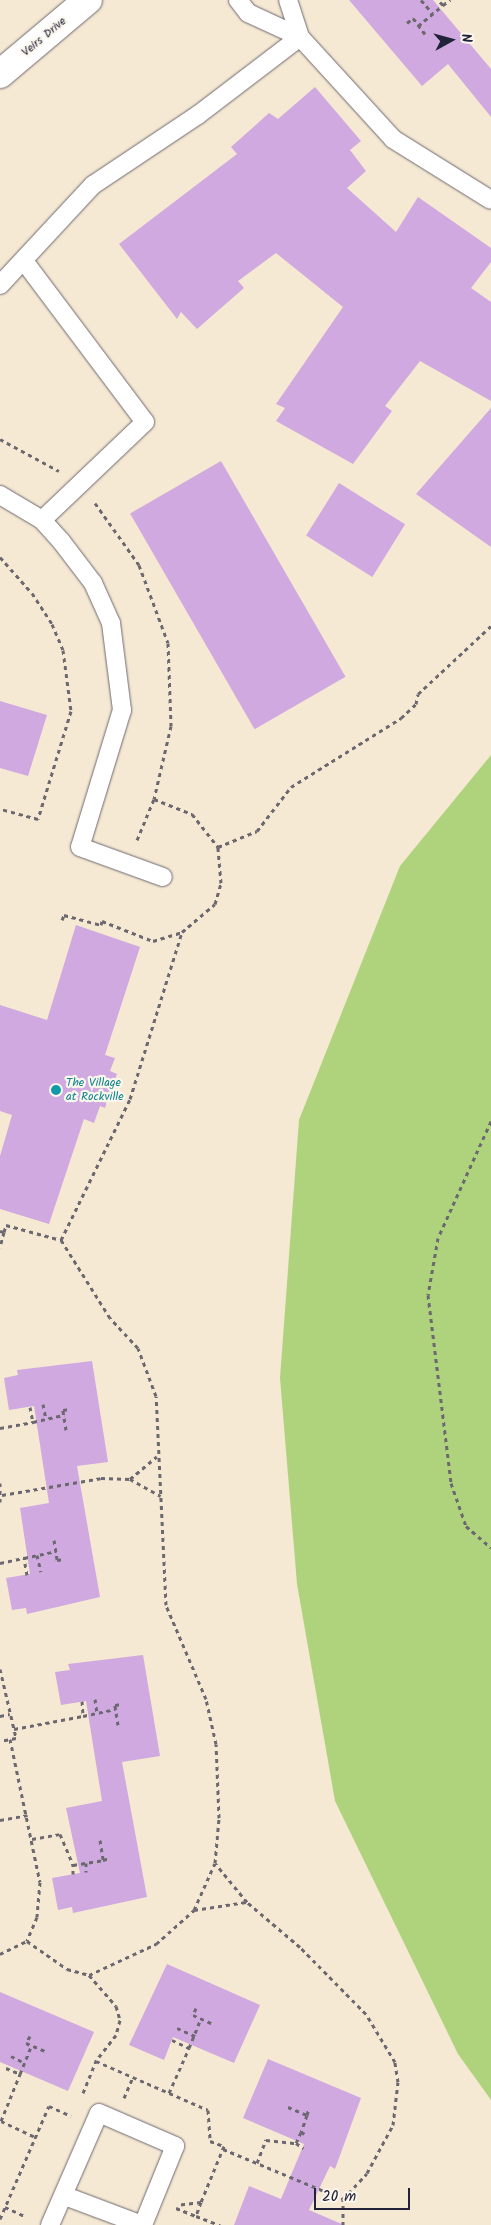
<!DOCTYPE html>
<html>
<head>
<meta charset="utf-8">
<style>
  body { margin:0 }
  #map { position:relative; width:491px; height:2225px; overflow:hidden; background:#f6e9d3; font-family:Kalam,sans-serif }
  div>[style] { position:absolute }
  .green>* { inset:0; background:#afd37c }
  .building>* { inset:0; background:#cfa9df; transform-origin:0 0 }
  .path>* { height:3px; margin-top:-1.5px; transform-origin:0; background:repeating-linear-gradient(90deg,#6c6870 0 4px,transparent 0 8px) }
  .roads { filter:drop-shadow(0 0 1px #6c6870) drop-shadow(0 0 1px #6c6870) }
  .service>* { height:18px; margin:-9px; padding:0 9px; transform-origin:9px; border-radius:9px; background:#fff }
  .tertiary>* { height:28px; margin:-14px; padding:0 14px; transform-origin:14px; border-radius:14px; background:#fff }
  .dots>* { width:14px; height:14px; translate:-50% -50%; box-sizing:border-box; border:2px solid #fbf7ec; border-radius:50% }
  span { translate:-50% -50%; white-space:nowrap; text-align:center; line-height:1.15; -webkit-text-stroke:4.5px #fbf7ec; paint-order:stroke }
  .street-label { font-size:12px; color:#22223b }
  .culture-label { font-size:12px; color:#0d838f }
  .left { translate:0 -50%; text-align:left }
  .north { position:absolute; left:426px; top:15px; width:50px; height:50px; -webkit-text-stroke:4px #fbf7ec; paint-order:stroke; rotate:83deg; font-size:14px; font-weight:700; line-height:20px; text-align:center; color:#22223b }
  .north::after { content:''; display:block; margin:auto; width:18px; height:22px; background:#22223b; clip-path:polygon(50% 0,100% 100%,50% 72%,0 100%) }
  .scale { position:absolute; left:314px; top:2188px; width:96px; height:22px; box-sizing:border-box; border:2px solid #22223b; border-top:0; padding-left:6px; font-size:15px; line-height:18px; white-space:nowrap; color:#22223b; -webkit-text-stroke:4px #fbf7ec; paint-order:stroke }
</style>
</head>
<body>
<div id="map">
  <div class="green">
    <i style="clip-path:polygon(491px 755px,491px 2100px,458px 2054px,335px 1801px,297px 1584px,280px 1378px,299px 1120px,400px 866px)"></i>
  </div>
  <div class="building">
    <i style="clip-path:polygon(349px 0,433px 0,491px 69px,491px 117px,448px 64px,422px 86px)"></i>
    <i style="clip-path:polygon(315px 87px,361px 141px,350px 150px,366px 171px,347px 188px,396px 232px,418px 197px,491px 248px,491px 262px,471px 288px,491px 302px,491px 401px,420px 361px,385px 406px,392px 411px,353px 464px,276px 421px,285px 408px,276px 404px,343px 307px,276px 253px,238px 281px,244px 288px,197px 329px,181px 312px,177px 319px,119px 244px,237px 154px,231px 147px,269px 113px,278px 119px)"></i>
    <i style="clip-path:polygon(491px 408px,491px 547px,416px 494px)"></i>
    <i style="left:221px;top:461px;width:249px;height:105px;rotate:60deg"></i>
    <i style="left:339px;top:483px;width:78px;height:62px;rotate:32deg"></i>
    <i style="clip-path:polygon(0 701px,47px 715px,28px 776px,0 768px)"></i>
    <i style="clip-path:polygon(76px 925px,140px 947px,105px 1055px,115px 1058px,110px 1071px,117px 1074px,105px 1108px,100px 1106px,94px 1123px,84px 1119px,49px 1224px,0 1209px,0 1156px,12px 1115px,0 1111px,0 1005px,47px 1020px)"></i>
    <i style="clip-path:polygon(92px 1361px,108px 1462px,77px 1466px,100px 1597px,27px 1614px,26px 1608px,12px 1610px,6px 1578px,30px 1574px,20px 1508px,49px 1503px,34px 1406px,9px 1410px,4px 1378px,18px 1375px,17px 1370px)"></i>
    <i style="clip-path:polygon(143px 1655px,160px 1756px,122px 1762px,147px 1897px,73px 1913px,72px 1907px,58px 1910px,52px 1878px,80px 1873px,66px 1808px,102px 1801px,86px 1701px,61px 1705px,55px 1672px,70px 1670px,68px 1664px)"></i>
    <i style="clip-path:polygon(167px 1964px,260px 2005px,234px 2063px,173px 2037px,164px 2060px,129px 2045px)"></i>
    <i style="clip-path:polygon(0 1992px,94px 2032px,68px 2091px,0 2062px)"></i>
    <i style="clip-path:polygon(268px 2059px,361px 2098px,335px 2169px,330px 2166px,309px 2210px,344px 2225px,234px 2225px,249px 2186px,281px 2199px,304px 2144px,243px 2118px)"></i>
  </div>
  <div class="path">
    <i style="left:421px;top:0;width:18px;rotate:49deg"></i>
    <i style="left:443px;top:5px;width:9px;rotate:-36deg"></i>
    <i style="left:407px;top:23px;width:8px;rotate:-40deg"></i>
    <i style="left:413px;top:18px;width:20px;rotate:53deg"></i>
    <i style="left:418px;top:26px;width:33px;rotate:-40deg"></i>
    <i style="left:443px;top:5px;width:7px;rotate:-135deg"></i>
    <i style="left:0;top:439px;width:67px;rotate:28.5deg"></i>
    <i style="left:95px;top:503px;width:76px;rotate:54.6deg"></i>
    <i style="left:139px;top:565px;width:83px;rotate:69.6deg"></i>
    <i style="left:168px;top:643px;width:83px;rotate:87.9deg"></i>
    <i style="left:171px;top:726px;width:75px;rotate:103.1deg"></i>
    <i style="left:154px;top:799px;width:41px;rotate:21.5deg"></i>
    <i style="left:192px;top:814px;width:42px;rotate:51.8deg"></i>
    <i style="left:0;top:557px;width:48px;rotate:48.4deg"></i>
    <i style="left:32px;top:593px;width:37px;rotate:57deg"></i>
    <i style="left:52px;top:624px;width:28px;rotate:67deg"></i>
    <i style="left:63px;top:650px;width:62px;rotate:82.5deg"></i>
    <i style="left:71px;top:711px;width:113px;rotate:107deg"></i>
    <i style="left:38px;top:819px;width:39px;rotate:-165deg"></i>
    <i style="left:137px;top:840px;width:44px;rotate:-67.5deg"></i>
    <i style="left:62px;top:920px;width:5px;rotate:-68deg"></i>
    <i style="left:64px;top:915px;width:38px;rotate:15deg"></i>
    <i style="left:101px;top:925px;width:4px;rotate:-76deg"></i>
    <i style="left:102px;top:921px;width:55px;rotate:21.4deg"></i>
    <i style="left:153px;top:941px;width:30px;rotate:-17deg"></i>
    <i style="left:491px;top:1121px;width:128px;rotate:114.4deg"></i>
    <i style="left:438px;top:1238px;width:58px;rotate:100deg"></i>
    <i style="left:428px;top:1295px;width:189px;rotate:83deg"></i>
    <i style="left:451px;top:1483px;width:46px;rotate:70.8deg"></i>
    <i style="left:466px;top:1526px;width:33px;rotate:41deg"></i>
    <i style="left:0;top:1231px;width:4px;rotate:14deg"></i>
    <i style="left:4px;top:1232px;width:16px;rotate:105deg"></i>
    <i style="left:4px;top:1232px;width:7px;rotate:-74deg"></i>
    <i style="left:6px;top:1225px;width:57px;rotate:15.3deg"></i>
    <i style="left:43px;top:1404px;width:15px;rotate:79deg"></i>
    <i style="left:30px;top:1407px;width:15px;rotate:79deg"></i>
    <i style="left:33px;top:1422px;width:32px;rotate:-13deg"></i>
    <i style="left:0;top:1428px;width:34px;rotate:-10deg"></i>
    <i style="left:66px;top:1430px;width:20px;rotate:-99deg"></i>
    <i style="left:63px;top:1410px;width:7px;rotate:-8deg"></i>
    <i style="left:130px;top:1479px;width:35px;rotate:-40deg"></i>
    <i style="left:0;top:1483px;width:19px;rotate:90deg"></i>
    <i style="left:2px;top:1495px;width:100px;rotate:-9.7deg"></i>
    <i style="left:101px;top:1478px;width:29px;rotate:2deg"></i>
    <i style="left:130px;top:1479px;width:35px;rotate:29deg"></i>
    <i style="left:54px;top:1540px;width:20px;rotate:81deg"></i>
    <i style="left:57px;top:1560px;width:8px;rotate:-7deg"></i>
    <i style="left:37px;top:1555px;width:17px;rotate:77deg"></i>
    <i style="left:0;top:1563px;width:25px;rotate:-12deg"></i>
    <i style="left:27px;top:1575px;width:17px;rotate:-100deg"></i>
    <i style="left:24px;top:1558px;width:33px;rotate:-12deg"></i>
    <i style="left:0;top:1669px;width:71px;rotate:76.9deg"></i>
    <i style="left:16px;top:1738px;width:16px;rotate:169deg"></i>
    <i style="left:95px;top:1699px;width:14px;rotate:82deg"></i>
    <i style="left:82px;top:1701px;width:15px;rotate:86deg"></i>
    <i style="left:83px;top:1716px;width:33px;rotate:-12deg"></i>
    <i style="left:0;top:1716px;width:10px;rotate:-11deg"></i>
    <i style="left:118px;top:1725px;width:20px;rotate:-99deg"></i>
    <i style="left:115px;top:1705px;width:7px;rotate:-8deg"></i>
    <i style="left:14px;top:1729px;width:70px;rotate:-10.7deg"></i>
    <i style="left:10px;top:1739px;width:146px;rotate:78.2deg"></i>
    <i style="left:40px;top:1882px;width:35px;rotate:95deg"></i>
    <i style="left:37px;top:1917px;width:26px;rotate:113deg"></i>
    <i style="left:0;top:1820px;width:28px;rotate:-10deg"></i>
    <i style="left:32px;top:1839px;width:28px;rotate:-10deg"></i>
    <i style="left:60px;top:1834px;width:34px;rotate:67deg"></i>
    <i style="left:100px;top:1840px;width:20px;rotate:81deg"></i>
    <i style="left:103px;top:1860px;width:7px;rotate:-16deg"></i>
    <i style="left:86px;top:1863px;width:9px;rotate:90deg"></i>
    <i style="left:73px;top:1874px;width:9px;rotate:-90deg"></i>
    <i style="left:73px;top:1865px;width:30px;rotate:-9deg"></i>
    <i style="left:194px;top:1910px;width:51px;rotate:-65.9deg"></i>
    <i style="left:0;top:1954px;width:30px;rotate:-26deg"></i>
    <i style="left:27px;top:1941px;width:49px;rotate:35deg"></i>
    <i style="left:67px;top:1969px;width:23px;rotate:15deg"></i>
    <i style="left:89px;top:1975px;width:74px;rotate:-24.8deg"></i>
    <i style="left:156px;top:1944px;width:51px;rotate:-41.8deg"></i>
    <i style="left:194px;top:1910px;width:53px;rotate:-8.7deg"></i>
    <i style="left:89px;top:1975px;width:41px;rotate:48.9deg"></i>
    <i style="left:116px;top:2006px;width:15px;rotate:74deg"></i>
    <i style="left:120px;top:2020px;width:16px;rotate:105deg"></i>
    <i style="left:116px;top:2035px;width:33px;rotate:128deg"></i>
    <i style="left:196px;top:2008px;width:8px;rotate:113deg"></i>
    <i style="left:193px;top:2015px;width:20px;rotate:24deg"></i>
    <i style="left:177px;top:2028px;width:20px;rotate:24deg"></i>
    <i style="left:30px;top:2036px;width:8px;rotate:120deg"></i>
    <i style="left:26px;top:2043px;width:21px;rotate:23deg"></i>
    <i style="left:172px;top:2040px;width:19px;rotate:25deg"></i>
    <i style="left:189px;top:2048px;width:32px;rotate:-68deg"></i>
    <i style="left:11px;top:2056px;width:16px;rotate:27deg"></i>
    <i style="left:6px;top:2068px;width:15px;rotate:23deg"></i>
    <i style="left:20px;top:2074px;width:31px;rotate:-68deg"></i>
    <i style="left:83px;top:2093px;width:35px;rotate:-68deg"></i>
    <i style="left:96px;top:2061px;width:122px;rotate:23.6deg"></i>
    <i style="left:208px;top:2110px;width:31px;rotate:86deg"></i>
    <i style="left:210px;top:2141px;width:15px;rotate:20deg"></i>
    <i style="left:224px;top:2146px;width:61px;rotate:112.3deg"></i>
    <i style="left:201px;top:2202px;width:23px;rotate:173deg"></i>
    <i style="left:169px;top:2093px;width:49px;rotate:-66deg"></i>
    <i style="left:124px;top:2098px;width:23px;rotate:-67deg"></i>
    <i style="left:288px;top:2107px;width:21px;rotate:23deg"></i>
    <i style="left:307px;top:2115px;width:7px;rotate:-74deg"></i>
    <i style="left:307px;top:2115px;width:18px;rotate:109deg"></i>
    <i style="left:301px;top:2132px;width:7px;rotate:27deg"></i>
    <i style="left:1px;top:2121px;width:51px;rotate:-68deg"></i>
    <i style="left:1px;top:2121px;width:38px;rotate:25deg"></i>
    <i style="left:301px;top:2132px;width:12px;rotate:114deg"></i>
    <i style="left:296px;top:2143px;width:9px;rotate:36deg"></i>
    <i style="left:223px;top:2149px;width:130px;rotate:22.6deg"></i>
    <i style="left:257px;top:2163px;width:25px;rotate:-69deg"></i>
    <i style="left:266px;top:2140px;width:30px;rotate:6deg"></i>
    <i style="left:201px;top:2202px;width:15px;rotate:110deg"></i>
    <i style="left:196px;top:2216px;width:26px;rotate:21deg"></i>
    <i style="left:5px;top:2207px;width:23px;rotate:25deg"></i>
    <i style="left:176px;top:2208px;width:22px;rotate:22deg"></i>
    <i style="left:0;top:2219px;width:123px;rotate:-66.6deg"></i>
    <i style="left:49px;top:2106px;width:24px;rotate:24deg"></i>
    <i style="left:343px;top:2225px;width:26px;rotate:-90deg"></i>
    <i style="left:343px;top:2199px;width:35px;rotate:-47deg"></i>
    <i style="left:367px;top:2173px;width:55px;rotate:-61.6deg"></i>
    <i style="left:393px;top:2125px;width:43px;rotate:-83.4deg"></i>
    <i style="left:398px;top:2082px;width:20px;rotate:-99deg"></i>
    <i style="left:395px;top:2062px;width:56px;rotate:-121.1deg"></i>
    <i style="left:366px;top:2014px;width:94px;rotate:-134.6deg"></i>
    <i style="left:300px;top:1947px;width:70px;rotate:-139.7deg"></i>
    <i style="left:247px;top:1902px;width:50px;rotate:-129.4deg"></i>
    <i style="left:215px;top:1863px;width:45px;rotate:-84.9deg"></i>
    <i style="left:219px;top:1818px;width:74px;rotate:-92.3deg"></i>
    <i style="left:216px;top:1744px;width:46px;rotate:-102.5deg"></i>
    <i style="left:206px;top:1699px;width:102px;rotate:-113.1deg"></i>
    <i style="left:166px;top:1605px;width:209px;rotate:-92.7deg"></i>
    <i style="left:156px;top:1396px;width:51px;rotate:-110.6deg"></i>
    <i style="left:138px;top:1348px;width:41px;rotate:-133deg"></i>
    <i style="left:110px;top:1318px;width:92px;rotate:-122.1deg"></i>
    <i style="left:61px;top:1240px;width:157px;rotate:-63.9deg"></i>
    <i style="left:130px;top:1099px;width:175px;rotate:-72.7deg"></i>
    <i style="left:182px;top:932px;width:43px;rotate:-40.3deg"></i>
    <i style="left:215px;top:904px;width:22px;rotate:-74deg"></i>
    <i style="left:221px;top:883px;width:36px;rotate:-95deg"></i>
    <i style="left:218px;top:847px;width:42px;rotate:-22.3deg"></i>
    <i style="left:257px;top:831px;width:56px;rotate:-52.3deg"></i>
    <i style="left:291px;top:787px;width:130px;rotate:-32.1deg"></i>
    <i style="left:401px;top:718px;width:21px;rotate:-43deg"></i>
    <i style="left:416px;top:704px;width:10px;rotate:-79deg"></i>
    <i style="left:418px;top:694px;width:100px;rotate:-43deg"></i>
  </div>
  <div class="roads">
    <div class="service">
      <i style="left:238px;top:0;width:16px;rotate:52deg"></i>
      <i style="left:248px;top:13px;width:57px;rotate:24.8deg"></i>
      <i style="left:300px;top:37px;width:138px;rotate:47.6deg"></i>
      <i style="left:393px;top:139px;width:115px;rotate:31.9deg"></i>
      <i style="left:288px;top:0;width:39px;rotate:72deg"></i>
      <i style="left:24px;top:261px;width:201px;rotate:53.1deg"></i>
      <i style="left:145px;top:422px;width:142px;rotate:136.4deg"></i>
      <i style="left:0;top:285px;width:137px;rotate:-47.1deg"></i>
      <i style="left:93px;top:185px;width:126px;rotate:-33.7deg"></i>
      <i style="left:198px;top:115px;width:128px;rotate:-37.4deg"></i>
      <i style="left:0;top:495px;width:49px;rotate:30.8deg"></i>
      <i style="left:42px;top:520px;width:28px;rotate:48deg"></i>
      <i style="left:61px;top:541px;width:53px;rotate:52.7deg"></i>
      <i style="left:93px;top:583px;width:44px;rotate:65.8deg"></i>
      <i style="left:111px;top:623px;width:88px;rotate:82.8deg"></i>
      <i style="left:122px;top:710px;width:143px;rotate:107deg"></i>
      <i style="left:80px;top:847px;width:88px;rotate:19.9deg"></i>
      <i style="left:65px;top:2196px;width:82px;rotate:20.6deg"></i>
      <i style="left:50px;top:2225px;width:122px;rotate:-66.4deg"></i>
      <i style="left:99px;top:2113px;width:83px;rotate:23.5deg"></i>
      <i style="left:175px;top:2146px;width:85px;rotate:112.1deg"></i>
    </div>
    <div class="tertiary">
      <i style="left:0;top:74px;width:115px;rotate:-40.1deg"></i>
    </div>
  </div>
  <div class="dots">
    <i style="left:56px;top:1090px;background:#0f9aa8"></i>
  </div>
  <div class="street-label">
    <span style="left:44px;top:37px;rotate:-40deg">Veirs Drive</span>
  </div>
  <div class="culture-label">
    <span class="left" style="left:66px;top:1090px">The Village<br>at Rockville</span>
  </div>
  <div class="north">N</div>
  <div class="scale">20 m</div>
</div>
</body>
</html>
